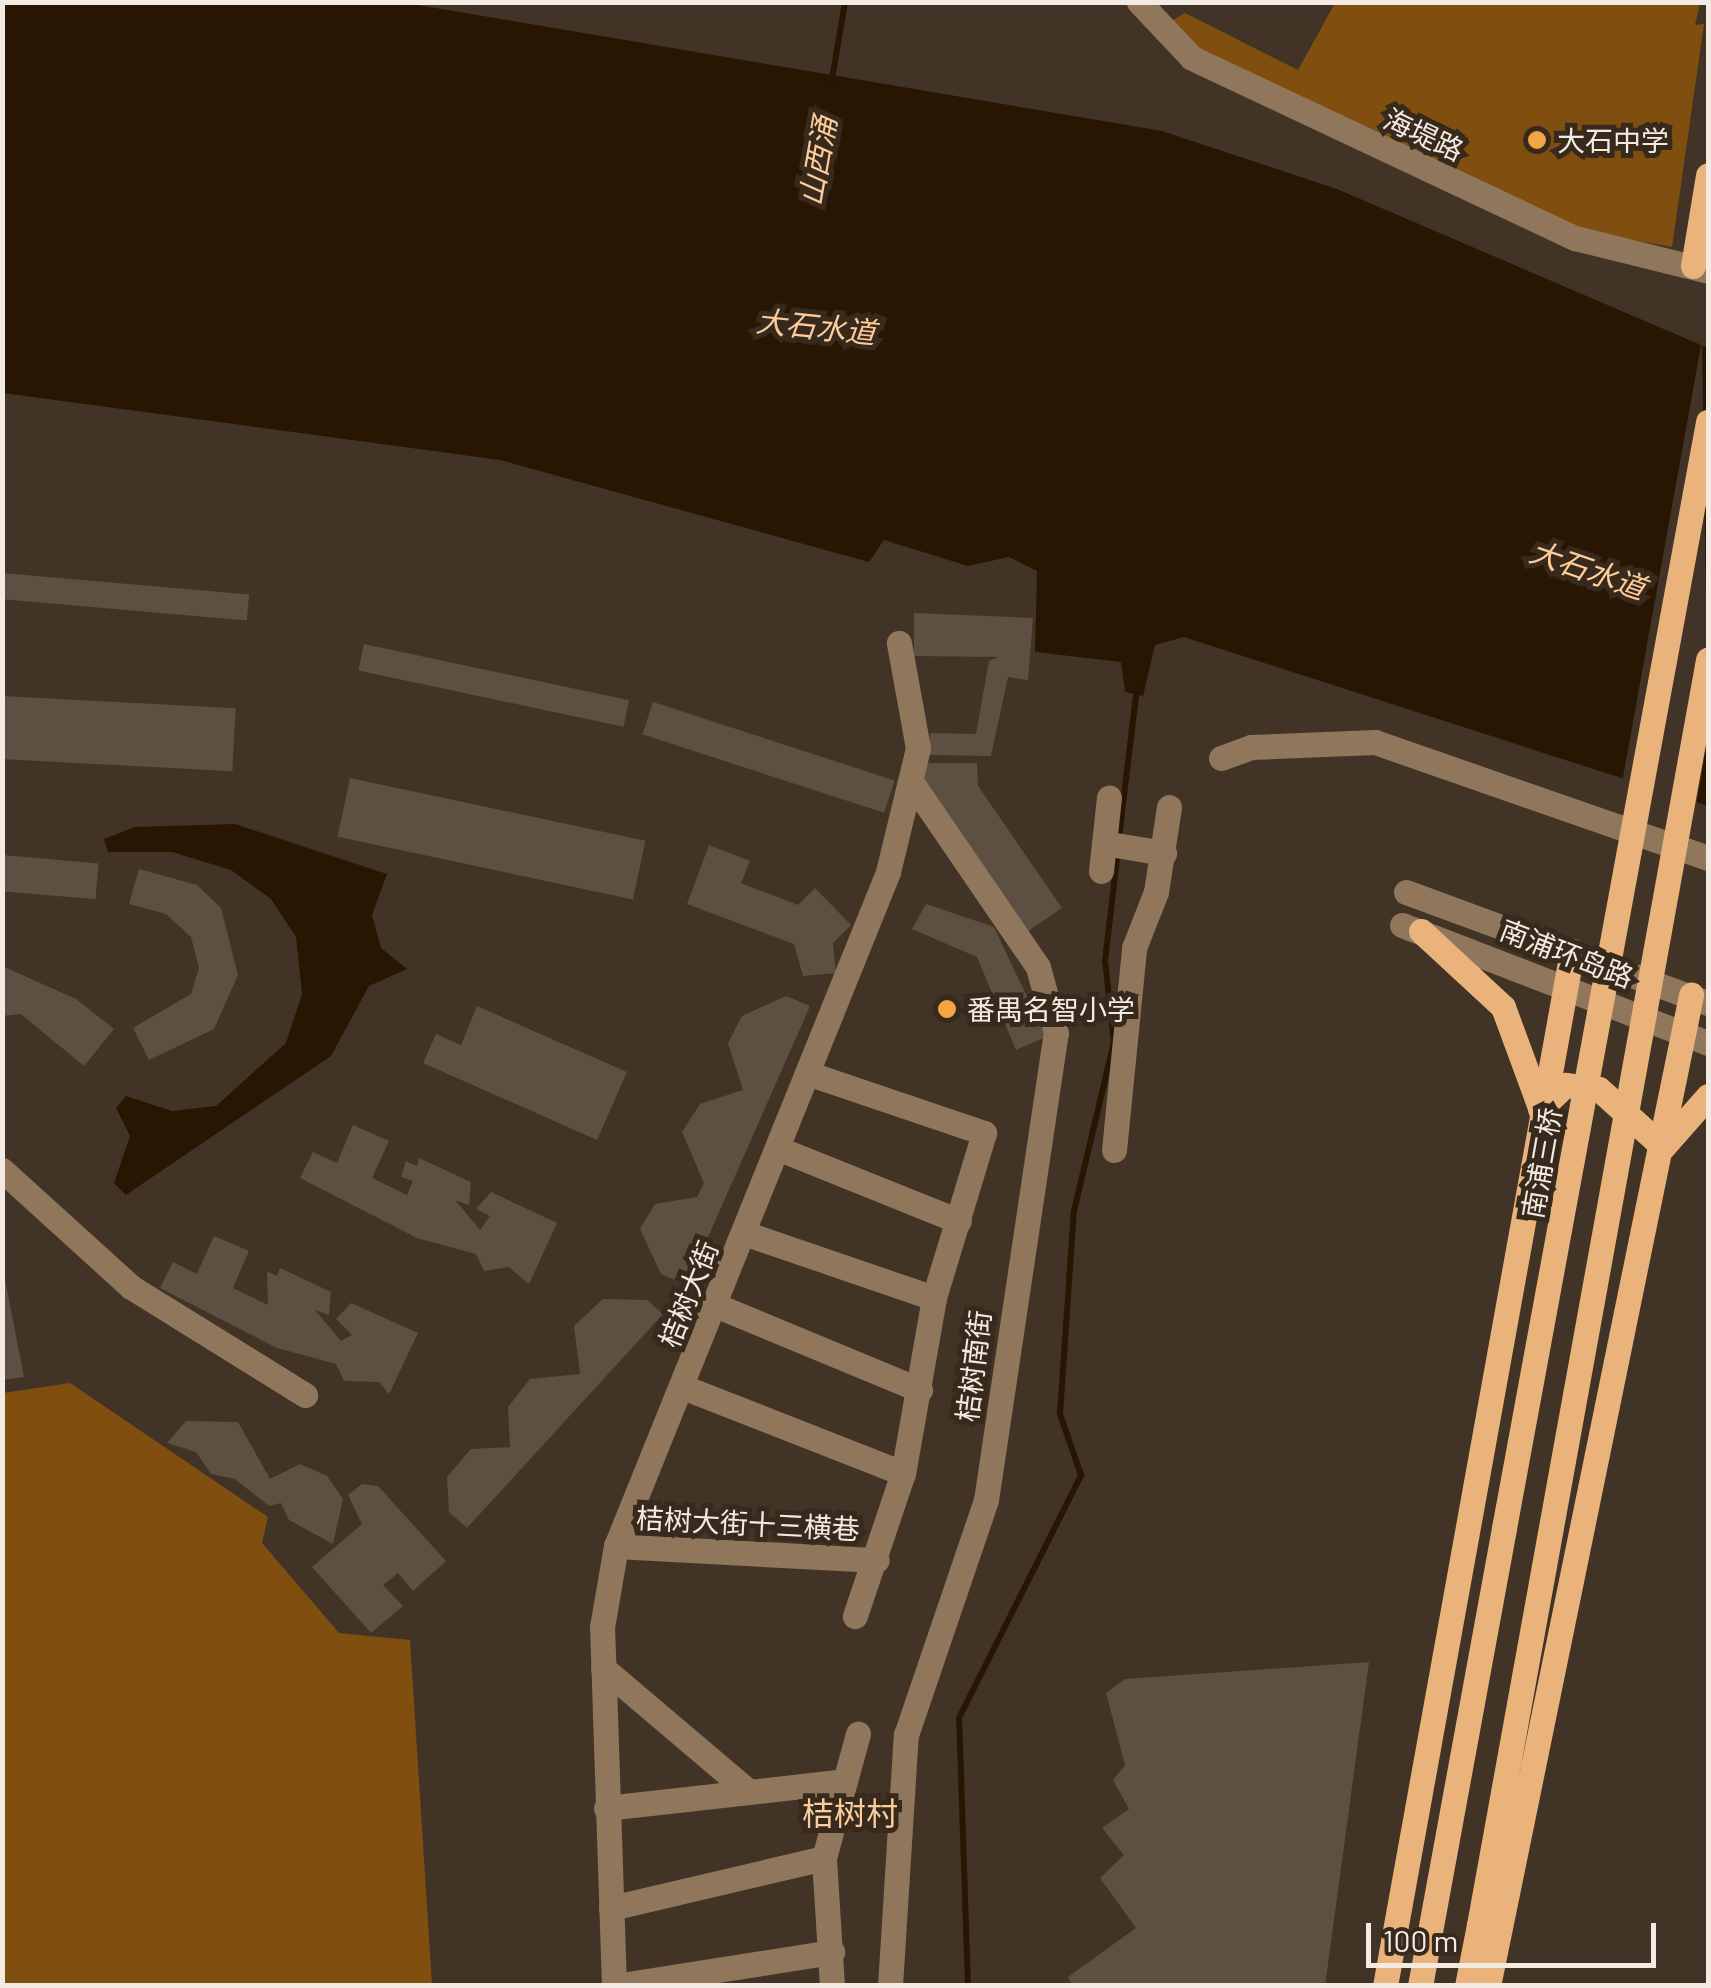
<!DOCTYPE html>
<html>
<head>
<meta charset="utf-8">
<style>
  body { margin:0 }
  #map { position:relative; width:1711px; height:1988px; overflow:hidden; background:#413427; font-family:Barlow,"Noto Sans SC",sans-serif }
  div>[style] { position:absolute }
  .green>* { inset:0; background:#804f10 }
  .water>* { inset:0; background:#281602 }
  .pier>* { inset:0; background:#413427 }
  .stream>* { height:6px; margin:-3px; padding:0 3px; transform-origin:3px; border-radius:3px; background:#281602 }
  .building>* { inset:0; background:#5d4f42; transform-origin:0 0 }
  .minor>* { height:25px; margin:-12.5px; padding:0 12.5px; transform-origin:12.5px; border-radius:12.5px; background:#90765b }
  .major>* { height:25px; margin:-12.5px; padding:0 12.5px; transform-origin:12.5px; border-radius:12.5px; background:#e9b37b }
  .major-bridge>* { height:25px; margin:-12.5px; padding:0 12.5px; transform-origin:12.5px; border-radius:12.5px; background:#e9b37b }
  .dots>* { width:28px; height:28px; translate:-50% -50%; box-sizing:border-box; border:5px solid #372a1d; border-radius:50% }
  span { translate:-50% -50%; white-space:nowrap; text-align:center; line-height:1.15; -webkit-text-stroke:10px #372a1d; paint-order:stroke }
  .street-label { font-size:28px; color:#f3eae2 }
  .poi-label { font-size:28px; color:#f3eae2 }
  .left { translate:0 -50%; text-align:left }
  .water-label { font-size:30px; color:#fecc9a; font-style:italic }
  .quarter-label { font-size:32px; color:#facc9d }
  .frame { position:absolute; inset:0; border:5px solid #f3eae2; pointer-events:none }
  .scale { position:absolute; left:1366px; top:1923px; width:290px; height:45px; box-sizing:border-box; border:5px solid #f3eae2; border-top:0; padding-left:12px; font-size:30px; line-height:35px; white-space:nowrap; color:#f3eae2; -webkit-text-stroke:8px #372a1d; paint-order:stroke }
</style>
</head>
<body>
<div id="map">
  <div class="green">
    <i style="clip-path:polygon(1335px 3px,1700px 3px,1695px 25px,1704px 24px,1672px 247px,1577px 230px,1195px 49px,1170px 22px,1185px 13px,1298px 70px)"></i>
    <i style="clip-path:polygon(70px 1383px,268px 1517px,262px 1543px,339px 1633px,410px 1640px,432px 1985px,3px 1985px,3px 1393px)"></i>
  </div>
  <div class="water">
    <i style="clip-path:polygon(272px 2px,406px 3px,1162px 131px,1337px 189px,1708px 348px,1708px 806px,1184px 637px,1155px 645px,1143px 696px,1125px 692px,1121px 662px,1035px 652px,1037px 571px,1009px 557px,968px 566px,884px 540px,869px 562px,500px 460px,3px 393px,3px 3px)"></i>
    <i style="clip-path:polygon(235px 824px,387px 874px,372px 915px,381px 948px,407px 969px,369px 986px,331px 1056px,126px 1195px,114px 1183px,130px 1136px,116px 1108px,126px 1096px,172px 1111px,216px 1106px,286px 1043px,302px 994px,296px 937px,271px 899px,231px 870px,172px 852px,108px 852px,104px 839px,135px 827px)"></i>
  </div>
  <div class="pier">
    <i style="clip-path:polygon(1702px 340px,1708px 736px,1696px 807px,1622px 783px)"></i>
  </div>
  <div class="stream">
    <i style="left:831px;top:85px;width:84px;rotate:-80.4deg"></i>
    <i style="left:1119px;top:838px;width:153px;rotate:-83.2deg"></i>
    <i style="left:968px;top:1986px;width:268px;rotate:-91.9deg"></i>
    <i style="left:959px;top:1718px;width:272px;rotate:-63.3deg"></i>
    <i style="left:1081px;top:1475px;width:65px;rotate:-109deg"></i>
    <i style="left:1060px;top:1414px;width:203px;rotate:-86.1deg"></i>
    <i style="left:1074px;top:1211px;width:174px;rotate:-76.7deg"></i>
    <i style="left:1114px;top:1042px;width:81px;rotate:-96.3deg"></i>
    <i style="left:1105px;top:961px;width:112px;rotate:-83.3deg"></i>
  </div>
  <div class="building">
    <i style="left:2px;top:573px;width:248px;height:26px;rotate:5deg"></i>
    <i style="clip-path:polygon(914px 613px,1033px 618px,1028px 680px,1008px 677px,991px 756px,930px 755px,930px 733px,976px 734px,989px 661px,999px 657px,914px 656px)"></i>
    <i style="left:364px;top:644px;width:271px;height:27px;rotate:12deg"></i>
    <i style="left:2px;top:696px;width:234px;height:63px;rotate:3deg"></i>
    <i style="left:653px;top:702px;width:254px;height:34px;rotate:18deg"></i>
    <i style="clip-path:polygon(927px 763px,977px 763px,978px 786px,1062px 908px,1024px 934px,920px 782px)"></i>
    <i style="left:350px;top:778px;width:302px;height:60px;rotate:12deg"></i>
    <i style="clip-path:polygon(709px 845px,750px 861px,741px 883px,798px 905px,815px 888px,851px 925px,833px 943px,836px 973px,803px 976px,794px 944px,687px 904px)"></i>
    <i style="left:2px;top:855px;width:97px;height:36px;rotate:5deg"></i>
    <i style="clip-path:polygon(139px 869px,197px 885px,221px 908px,238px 975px,214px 1029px,149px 1060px,133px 1028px,191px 994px,199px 968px,191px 937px,166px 914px,129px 904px)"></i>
    <i style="clip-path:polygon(926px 904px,994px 927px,1046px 1037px,1016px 1050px,977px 957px,912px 929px)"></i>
    <i style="clip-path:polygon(2px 966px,76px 999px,114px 1029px,84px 1066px,21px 1014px,2px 1016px)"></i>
    <i style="clip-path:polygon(786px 996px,810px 1006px,687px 1285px,661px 1274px,640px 1229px,655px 1204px,697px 1197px,704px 1183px,682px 1132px,700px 1104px,743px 1090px,728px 1043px,742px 1016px)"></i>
    <i style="clip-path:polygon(477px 1006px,627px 1072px,597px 1140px,423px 1063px,436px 1034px,461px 1045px)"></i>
    <i style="clip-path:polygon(353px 1125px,389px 1141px,372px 1178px,407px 1195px,413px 1181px,401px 1177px,406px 1161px,417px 1166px,419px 1158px,471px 1182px,469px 1205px,455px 1200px,480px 1230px,490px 1216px,476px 1209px,491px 1192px,557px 1223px,529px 1284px,509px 1267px,484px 1271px,476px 1254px,417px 1238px,300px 1178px,313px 1152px,337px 1163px)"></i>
    <i style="clip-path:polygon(214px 1236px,249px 1251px,233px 1288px,268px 1305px,267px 1271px,277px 1276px,280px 1268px,331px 1292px,329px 1315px,315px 1310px,341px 1341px,352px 1335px,336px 1319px,351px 1303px,418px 1333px,389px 1394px,379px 1382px,344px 1381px,336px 1364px,277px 1348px,160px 1288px,173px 1262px,197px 1274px)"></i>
    <i style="clip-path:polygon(2px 1264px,24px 1377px,2px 1380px)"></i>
    <i style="clip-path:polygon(603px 1299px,647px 1300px,663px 1314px,467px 1528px,449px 1512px,447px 1477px,471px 1449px,510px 1447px,508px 1407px,530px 1379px,580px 1374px,574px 1326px)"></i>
    <i style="clip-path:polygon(186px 1421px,238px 1422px,270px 1479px,300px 1464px,327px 1476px,343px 1499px,333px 1544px,289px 1520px,281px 1503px,269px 1506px,235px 1479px,211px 1474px,196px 1452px,167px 1443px)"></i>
    <i style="clip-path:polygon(362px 1484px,378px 1486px,446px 1561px,413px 1591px,398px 1573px,383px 1585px,403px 1606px,371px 1633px,312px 1567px,362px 1524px,348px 1495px)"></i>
    <i style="clip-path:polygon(1369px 1662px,1325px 1986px,1073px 1986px,1068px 1977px,1136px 1928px,1100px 1878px,1124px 1855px,1102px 1828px,1129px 1809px,1113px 1780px,1125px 1765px,1106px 1693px,1125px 1679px)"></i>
  </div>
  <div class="minor">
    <i style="left:1139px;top:2px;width:77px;rotate:46.6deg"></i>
    <i style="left:1192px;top:58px;width:423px;rotate:25.2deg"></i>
    <i style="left:1575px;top:238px;width:137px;rotate:13.9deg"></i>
    <i style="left:1221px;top:758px;width:32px;rotate:-20deg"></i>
    <i style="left:1251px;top:747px;width:124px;rotate:-2.3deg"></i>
    <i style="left:1375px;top:742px;width:353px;rotate:19.2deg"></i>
    <i style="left:1104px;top:843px;width:61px;rotate:9.5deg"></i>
    <i style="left:1101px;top:871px;width:74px;rotate:-83.8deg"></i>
    <i style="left:1406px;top:892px;width:322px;rotate:20.2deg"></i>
    <i style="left:1402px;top:925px;width:328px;rotate:21.1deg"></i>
    <i style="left:810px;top:1074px;width:184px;rotate:18.7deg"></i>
    <i style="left:984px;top:1133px;width:172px;rotate:106.9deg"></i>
    <i style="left:934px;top:1298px;width:178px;rotate:100deg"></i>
    <i style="left:903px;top:1473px;width:151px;rotate:108.6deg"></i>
    <i style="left:777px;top:1148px;width:196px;rotate:21.9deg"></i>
    <i style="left:1114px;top:1150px;width:203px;rotate:-84.3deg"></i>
    <i style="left:1134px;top:948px;width:60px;rotate:-68.6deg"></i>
    <i style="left:1156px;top:892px;width:86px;rotate:-81.3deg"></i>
    <i style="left:2px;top:1170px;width:174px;rotate:42.2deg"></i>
    <i style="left:131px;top:1287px;width:205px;rotate:31.8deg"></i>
    <i style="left:744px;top:1233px;width:201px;rotate:18.9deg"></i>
    <i style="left:715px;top:1305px;width:222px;rotate:22.5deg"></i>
    <i style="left:683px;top:1387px;width:236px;rotate:21.4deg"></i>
    <i style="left:616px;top:1546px;width:261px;rotate:3.1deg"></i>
    <i style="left:603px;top:1668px;width:189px;rotate:40.3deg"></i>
    <i style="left:606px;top:1808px;width:233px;rotate:-6.4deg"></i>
    <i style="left:611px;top:1908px;width:219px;rotate:-13.2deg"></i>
    <i style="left:614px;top:1986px;width:359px;rotate:-91.9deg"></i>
    <i style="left:602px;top:1627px;width:82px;rotate:-80.2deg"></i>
    <i style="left:616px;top:1546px;width:727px;rotate:-68.02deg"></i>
    <i style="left:888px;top:872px;width:128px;rotate:-76.4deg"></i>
    <i style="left:918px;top:748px;width:107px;rotate:-100.3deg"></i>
    <i style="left:615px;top:1986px;width:220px;rotate:-8.9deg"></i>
    <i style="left:832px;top:1986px;width:128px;rotate:-93.6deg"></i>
    <i style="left:824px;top:1858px;width:129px;rotate:-74.7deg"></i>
    <i style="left:890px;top:1986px;width:252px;rotate:-86.4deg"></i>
    <i style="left:906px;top:1735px;width:248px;rotate:-71.2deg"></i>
    <i style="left:986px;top:1500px;width:472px;rotate:-81.5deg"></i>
    <i style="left:1056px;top:1033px;width:68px;rotate:-105.3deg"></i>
    <i style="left:1038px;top:967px;width:219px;rotate:-124.4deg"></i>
  </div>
  <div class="major">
    <i style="left:1693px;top:266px;width:92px;rotate:-80.6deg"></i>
    <i style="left:1421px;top:931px;width:112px;rotate:42.8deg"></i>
    <i style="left:1503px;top:1007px;width:104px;rotate:69.8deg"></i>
    <i style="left:1540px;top:1109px;width:35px;rotate:-44deg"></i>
    <i style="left:1565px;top:1085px;width:34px;rotate:7deg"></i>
    <i style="left:1599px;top:1089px;width:86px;rotate:42.2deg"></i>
    <i style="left:1663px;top:1147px;width:68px;rotate:-48.6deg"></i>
    <i style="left:1385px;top:1986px;width:1052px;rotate:-79.76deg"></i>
    <i style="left:1420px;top:1986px;width:466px;rotate:-79.6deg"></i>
    <i style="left:1467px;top:1986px;width:62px;rotate:-78.9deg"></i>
    <i style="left:1488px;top:1986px;width:1012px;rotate:-78.42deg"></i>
  </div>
  <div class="major-bridge">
    <i style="left:1504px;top:1528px;width:1125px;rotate:-79.55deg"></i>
    <i style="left:1479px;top:1925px;width:1286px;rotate:-79.74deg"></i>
  </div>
  <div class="dots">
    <i style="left:1537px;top:140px;background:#f4a345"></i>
    <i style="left:947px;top:1009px;background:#f4a345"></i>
  </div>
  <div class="street-label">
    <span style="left:1424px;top:134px;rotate:25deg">海堤路</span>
    <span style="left:1567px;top:953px;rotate:21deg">南浦环岛路</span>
    <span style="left:1541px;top:1163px;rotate:-80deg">南浦三桥</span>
    <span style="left:688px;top:1294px;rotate:-68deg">桔树大街</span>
    <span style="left:973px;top:1366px;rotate:-83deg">桔树南街</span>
    <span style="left:748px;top:1523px;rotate:3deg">桔树大街十三横巷</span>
  </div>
  <div class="poi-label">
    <span class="left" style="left:1557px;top:140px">大石中学</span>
    <span class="left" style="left:967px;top:1009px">番禺名智小学</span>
  </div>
  <div class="water-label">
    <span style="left:817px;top:161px;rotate:-80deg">山西涌</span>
    <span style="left:816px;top:326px;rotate:6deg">大石水道</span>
    <span style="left:1588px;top:569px;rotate:19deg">大石水道</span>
  </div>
  <div class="quarter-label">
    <span style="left:850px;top:1812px">桔树村</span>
  </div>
  <div class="frame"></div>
  <div class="scale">100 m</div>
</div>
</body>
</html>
